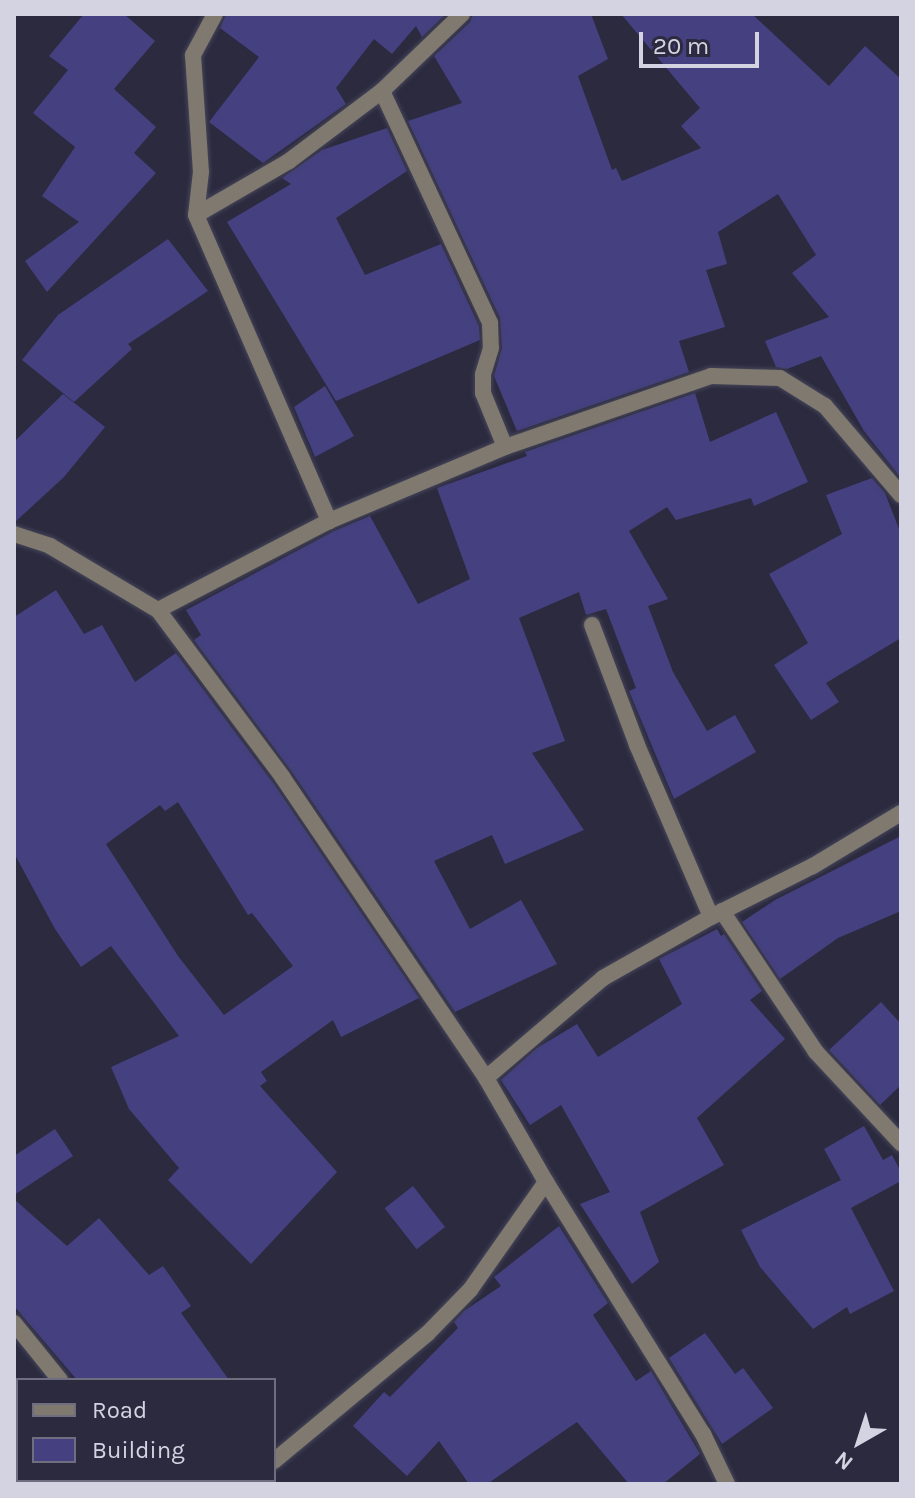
<!DOCTYPE html>
<html>
<head>
<meta charset="utf-8">
<style>
  body { margin:0 }
  #map { position:relative; width:915px; height:1498px; overflow:hidden; background:#2b2a3f; font-family:Karla,sans-serif }
  div>[style] { position:absolute }
  .building>* { inset:0; background:#454080; transform-origin:0 0 }
  .roads { filter:drop-shadow(0 0 2px #464559) drop-shadow(0 0 2px #464559) }
  .street>* { height:16px; margin:-8px; padding:0 8px; transform-origin:8px; border-radius:8px; background:#7f796f }
  span { translate:-50% -50%; white-space:nowrap; text-align:center; line-height:1.15; -webkit-text-stroke:6px #2b2a3f; paint-order:stroke }
  .frame { position:absolute; inset:0; border:16px solid #d3d3e1; pointer-events:none }
  .legend { position:absolute; left:16px; top:1378px; width:260px; height:104px; box-sizing:border-box; background:#2b2a3f; border:2px solid #6e6e80; margin:0; padding:10px 14px; list-style:none; font-size:24px; color:#d3d3e1 }
  .legend li { display:flex; align-items:center; gap:16px; height:40px }
  .legend b { width:40px; border:2px solid #6e6e80 }
  .north { position:absolute; left:819px; top:1402px; width:80px; height:80px; -webkit-text-stroke:6px #2b2a3f; paint-order:stroke; rotate:219deg; font-size:22px; font-weight:700; line-height:32px; text-align:center; color:#d3d3e1 }
  .north::after { content:''; display:block; margin:auto; width:28px; height:36px; background:#d3d3e1; clip-path:polygon(50% 0,100% 100%,50% 72%,0 100%) }
  .scale { position:absolute; left:639px; top:32px; width:120px; height:36px; box-sizing:border-box; border:4px solid #d3d3e1; border-top:0; padding-left:10px; font-size:24px; line-height:28px; white-space:nowrap; color:#d3d3e1; -webkit-text-stroke:6px #2b2a3f; paint-order:stroke }
</style>
</head>
<body>
<div id="map">
  <div class="building">
    <i style="clip-path:polygon(84px 14px,124px 14px,155px 41px,114px 89px,156px 127px,134px 153px,156px 173px,47px 292px,25px 261px,79px 222px,42px 196px,75px 147px,33px 113px,68px 70px,49px 56px)"></i>
    <i style="clip-path:polygon(226px 14px,446px 14px,422px 37px,416px 26px,392px 54px,374px 39px,336px 88px,346px 104px,263px 163px,209px 122px,259px 57px,220px 28px)"></i>
    <i style="clip-path:polygon(473px 14px,591px 14px,608px 59px,578px 76px,612px 170px,616px 168px,622px 181px,701px 148px,681px 126px,700px 108px,621px 14px,752px 14px,829px 86px,865px 46px,901px 79px,901px 478px,864px 431px,821px 356px,787px 369px,776px 367px,765px 341px,829px 317px,792px 273px,816px 255px,778px 194px,718px 232px,727px 264px,706px 270px,725px 327px,679px 341px,689px 372px,517px 431px,494px 376px,502px 348px,500px 318px,408px 121px,462px 103px,434px 56px,470px 22px)"></i>
    <i style="clip-path:polygon(387px 128px,407px 171px,336px 218px,365px 275px,441px 244px,479px 326px,480px 340px,336px 401px,227px 222px,291px 184px,282px 178px,322px 150px)"></i>
    <i style="clip-path:polygon(168px 239px,208px 291px,128px 344px,132px 349px,74px 402px,22px 360px,58px 315px)"></i>
    <i style="clip-path:polygon(325px 386px,354px 436px,315px 457px,294px 407px)"></i>
    <i style="clip-path:polygon(695px 393px,710px 442px,776px 412px,808px 482px,754px 506px,751px 498px,676px 520px,667px 507px,629px 531px,668px 599px,648px 606px,673px 672px,707px 731px,735px 715px,756px 752px,674px 799px,629px 691px,636px 688px,606px 609px,586px 615px,579px 592px,519px 618px,565px 741px,532px 753px,584px 830px,505px 864px,492px 835px,434px 861px,470px 929px,521px 900px,557px 964px,455px 1012px,292px 772px,194px 640px,201px 635px,186px 610px,334px 531px,370px 516px,418px 604px,470px 579px,437px 488px,527px 456px,525px 452px)"></i>
    <i style="clip-path:polygon(63px 394px,105px 427px,64px 477px,14px 523px,14px 442px)"></i>
    <i style="clip-path:polygon(872px 478px,885px 493px,901px 534px,901px 638px,826px 683px,839px 702px,811px 720px,774px 665px,808px 643px,769px 574px,842px 534px,826px 495px)"></i>
    <i style="clip-path:polygon(evenodd,56px 590px,84px 634px,102px 625px,135px 682px,176px 653px,274px 784px,419px 998px,341px 1037px,333px 1020px,261px 1072px,267px 1081px,260px 1086px,337px 1172px,251px 1264px,168px 1180px,179px 1168px,129px 1109px,111px 1067px,179px 1036px,111px 946px,81px 967px,55px 929px,14px 853px,14px 617px,56px 590px,178px 802px,248px 915px,252px 913px,293px 966px,224px 1015px,178px 956px,106px 844px,160px 805px,165px 811px,178px 802px)"></i>
    <i style="clip-path:polygon(901px 836px,901px 911px,838px 938px,780px 979px,742px 922px,775px 900px)"></i>
    <i style="clip-path:polygon(717px 929px,721px 936px,724px 934px,762px 991px,750px 1000px,785px 1039px,697px 1118px,724px 1165px,640px 1212px,659px 1262px,632px 1284px,580px 1204px,610px 1192px,561px 1105px,530px 1125px,501px 1080px,537px 1048px,577px 1024px,598px 1057px,682px 1004px,659px 959px)"></i>
    <i style="clip-path:polygon(881px 1002px,901px 1024px,901px 1085px,880px 1105px,829px 1050px)"></i>
    <i style="clip-path:polygon(864px 1126px,883px 1160px,892px 1155px,901px 1172px,901px 1181px,851px 1208px,894px 1291px,850px 1314px,847px 1307px,813px 1329px,760px 1267px,741px 1230px,841px 1180px,824px 1149px)"></i>
    <i style="clip-path:polygon(55px 1129px,73px 1156px,14px 1195px,14px 1156px)"></i>
    <i style="left:413px;top:1186px;width:52px;height:36px;rotate:52deg"></i>
    <i style="clip-path:polygon(14px 1199px,67px 1246px,99px 1218px,149px 1275px,163px 1266px,191px 1306px,181px 1313px,229px 1380px,77px 1380px,14px 1306px)"></i>
    <i style="clip-path:polygon(559px 1226px,608px 1303px,593px 1315px,636px 1381px,651px 1371px,700px 1454px,663px 1484px,629px 1484px,577px 1422px,487px 1484px,469px 1484px,439px 1441px,407px 1476px,353px 1426px,384px 1392px,390px 1397px,458px 1328px,454px 1322px,464px 1311px,501px 1286px,494px 1277px)"></i>
    <i style="clip-path:polygon(705px 1333px,735px 1374px,743px 1368px,773px 1408px,722px 1444px,669px 1358px)"></i>
  </div>
  <div class="roads">
    <div class="street">
      <i style="left:215px;top:14px;width:47px;rotate:118.2deg"></i>
      <i style="left:193px;top:55px;width:117px;rotate:86.1deg"></i>
      <i style="left:201px;top:172px;width:43px;rotate:96.6deg"></i>
      <i style="left:196px;top:215px;width:334px;rotate:66.5deg"></i>
      <i style="left:382px;top:91px;width:256px;rotate:65deg"></i>
      <i style="left:490px;top:323px;width:25px;rotate:88deg"></i>
      <i style="left:491px;top:348px;width:28px;rotate:107deg"></i>
      <i style="left:483px;top:375px;width:18px;rotate:90deg"></i>
      <i style="left:483px;top:393px;width:58px;rotate:67.8deg"></i>
      <i style="left:196px;top:215px;width:108px;rotate:-30.1deg"></i>
      <i style="left:289px;top:161px;width:116px;rotate:-37deg"></i>
      <i style="left:382px;top:91px;width:111px;rotate:-43.9deg"></i>
      <i style="left:14px;top:534px;width:38px;rotate:18deg"></i>
      <i style="left:50px;top:546px;width:126px;rotate:30.7deg"></i>
      <i style="left:158px;top:610px;width:209px;rotate:53.3deg"></i>
      <i style="left:283px;top:778px;width:362px;rotate:55.9deg"></i>
      <i style="left:486px;top:1078px;width:120px;rotate:60deg"></i>
      <i style="left:546px;top:1182px;width:297px;rotate:58.1deg"></i>
      <i style="left:703px;top:1434px;width:55px;rotate:64.4deg"></i>
      <i style="left:158px;top:610px;width:193px;rotate:-27.5deg"></i>
      <i style="left:329px;top:521px;width:191px;rotate:-22.8deg"></i>
      <i style="left:505px;top:447px;width:218px;rotate:-19deg"></i>
      <i style="left:711px;top:376px;width:69px;rotate:1.7deg"></i>
      <i style="left:780px;top:378px;width:53px;rotate:31.9deg"></i>
      <i style="left:825px;top:406px;width:117px;rotate:49.5deg"></i>
      <i style="left:592px;top:625px;width:128px;rotate:69.4deg"></i>
      <i style="left:637px;top:745px;width:187px;rotate:66.7deg"></i>
      <i style="left:722px;top:911px;width:169px;rotate:56.3deg"></i>
      <i style="left:816px;top:1052px;width:125px;rotate:47deg"></i>
      <i style="left:486px;top:1078px;width:154px;rotate:-40.5deg"></i>
      <i style="left:603px;top:978px;width:124px;rotate:-29.5deg"></i>
      <i style="left:711px;top:917px;width:114px;rotate:-26.6deg"></i>
      <i style="left:813px;top:866px;width:103px;rotate:-31.1deg"></i>
      <i style="left:14px;top:1323px;width:73px;rotate:51.1deg"></i>
      <i style="left:274px;top:1461px;width:199px;rotate:-39.7deg"></i>
      <i style="left:427px;top:1334px;width:62px;rotate:-45.7deg"></i>
      <i style="left:470px;top:1290px;width:132px;rotate:-54.9deg"></i>
      <i style="left:134px;top:1480px;width:5px;rotate:53deg"></i>
      <i style="left:249px;top:1484px;width:6px;rotate:-45deg"></i>
    </div>
  </div>
  <div class="frame"></div>
  <ul class="legend">
  <li><b style="height:10px;background:#7f796f"></b>Road</li>
  <li><b style="height:22px;background:#454080"></b>Building</li>
  </ul>
  <div class="north">N</div>
  <div class="scale">20 m</div>
</div>
</body>
</html>
